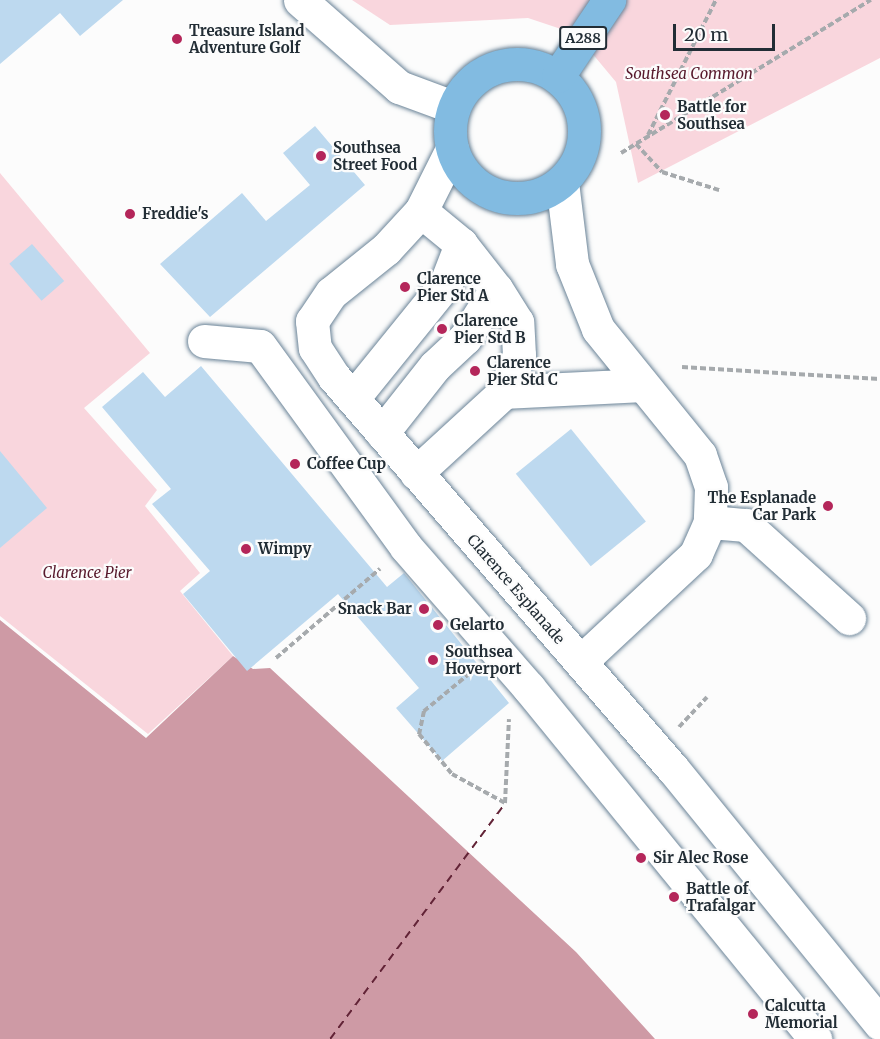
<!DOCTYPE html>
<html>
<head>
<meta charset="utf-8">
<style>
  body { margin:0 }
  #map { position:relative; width:880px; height:1039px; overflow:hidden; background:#fcfcfc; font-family:Merriweather,serif }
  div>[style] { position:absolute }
  .green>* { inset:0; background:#f9d6dd }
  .water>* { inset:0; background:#ce9aa5 }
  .ferry>* { height:1.5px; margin-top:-0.75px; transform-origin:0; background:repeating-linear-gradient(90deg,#622336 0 8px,transparent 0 14px) }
  .building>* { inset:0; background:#bdd9ef; transform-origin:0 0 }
  .path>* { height:4px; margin-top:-2px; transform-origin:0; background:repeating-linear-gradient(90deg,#a6aaad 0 6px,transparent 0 9px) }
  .roads { filter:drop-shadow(0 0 2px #6b8498) drop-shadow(0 0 2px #6b8498) }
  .minor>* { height:33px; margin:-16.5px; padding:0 16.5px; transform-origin:16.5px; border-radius:16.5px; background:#fff }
  .major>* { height:33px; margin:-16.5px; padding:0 16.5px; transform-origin:16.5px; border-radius:16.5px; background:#82bbe1 }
  .major>.ring { margin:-16.5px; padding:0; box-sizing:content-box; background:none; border:33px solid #82bbe1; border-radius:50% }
  .dots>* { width:16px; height:16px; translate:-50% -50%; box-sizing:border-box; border:3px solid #fcfcfc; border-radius:50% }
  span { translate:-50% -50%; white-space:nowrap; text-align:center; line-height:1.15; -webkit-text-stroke:4.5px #fcfcfc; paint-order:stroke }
  .shield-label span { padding:2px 4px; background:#fcfcfc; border:2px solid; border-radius:4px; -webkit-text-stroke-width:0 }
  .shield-label { font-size:14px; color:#222d35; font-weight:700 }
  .poi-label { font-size:15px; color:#222d35; font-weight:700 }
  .left { translate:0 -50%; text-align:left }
  .right { translate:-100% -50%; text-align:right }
  .park-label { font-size:15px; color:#581a2d; font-style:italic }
  .street-label { font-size:15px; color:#222d35 }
  .scale { position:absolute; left:673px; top:24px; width:102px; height:27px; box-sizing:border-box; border:3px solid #222d35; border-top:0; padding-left:8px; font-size:18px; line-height:21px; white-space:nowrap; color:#222d35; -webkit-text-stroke:4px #fcfcfc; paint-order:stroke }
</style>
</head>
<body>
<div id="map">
  <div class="green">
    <i style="clip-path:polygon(352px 0,880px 0,880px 58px,638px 183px,616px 82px,576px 34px,528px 18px,390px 25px)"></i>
    <i style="clip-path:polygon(0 173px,150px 353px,84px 408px,157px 490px,145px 506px,200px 573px,180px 591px,233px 656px,148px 734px,0 616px)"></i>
  </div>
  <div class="water">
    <i style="clip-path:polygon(0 620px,146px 738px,233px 656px,253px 669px,270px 668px,576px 952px,655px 1039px,0 1039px)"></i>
  </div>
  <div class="ferry">
    <i style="left:330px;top:1039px;width:294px;rotate:-53.4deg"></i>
  </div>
  <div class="building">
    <i style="clip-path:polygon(0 0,123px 0,80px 36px,60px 13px,0 64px)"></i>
    <i style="clip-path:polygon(315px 126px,365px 185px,210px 317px,160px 264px,242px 193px,266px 221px,310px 185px,283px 153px)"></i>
    <i style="left:32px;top:244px;width:49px;height:30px;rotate:49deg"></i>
    <i style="clip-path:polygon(201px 366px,387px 587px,404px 573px,509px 703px,442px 761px,396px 708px,419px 688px,338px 594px,247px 671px,183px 594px,210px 571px,152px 504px,171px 489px,102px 407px,143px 372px,165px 397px)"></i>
    <i style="left:571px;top:429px;width:119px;height:71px;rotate:51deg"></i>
    <i style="clip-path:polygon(0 451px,47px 508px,0 548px)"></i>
  </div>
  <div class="path">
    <i style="left:648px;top:135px;width:151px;rotate:-63.3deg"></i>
    <i style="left:636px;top:144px;width:38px;rotate:47deg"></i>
    <i style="left:662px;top:172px;width:60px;rotate:17.5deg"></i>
    <i style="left:621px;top:153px;width:293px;rotate:-31.5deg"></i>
    <i style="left:682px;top:367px;width:198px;rotate:3.5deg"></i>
    <i style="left:276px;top:658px;width:137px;rotate:-40.6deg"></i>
    <i style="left:470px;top:673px;width:60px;rotate:140.4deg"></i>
    <i style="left:424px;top:711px;width:24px;rotate:102deg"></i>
    <i style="left:419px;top:734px;width:52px;rotate:50.5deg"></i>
    <i style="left:452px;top:774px;width:60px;rotate:28.7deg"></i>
    <i style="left:505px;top:803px;width:84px;rotate:-87.3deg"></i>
    <i style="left:679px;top:727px;width:41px;rotate:-47deg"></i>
  </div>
  <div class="roads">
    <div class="minor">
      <i style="left:300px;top:0;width:132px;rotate:41.3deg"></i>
      <i style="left:399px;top:87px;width:58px;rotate:20.3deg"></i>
      <i style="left:452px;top:149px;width:69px;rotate:116.6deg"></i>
      <i style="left:421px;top:211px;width:52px;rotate:132.6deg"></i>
      <i style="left:386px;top:249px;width:70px;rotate:141.3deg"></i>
      <i style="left:331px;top:293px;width:34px;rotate:124deg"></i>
      <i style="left:312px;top:321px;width:27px;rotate:84deg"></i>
      <i style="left:315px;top:348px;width:35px;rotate:57deg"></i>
      <i style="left:334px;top:377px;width:518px;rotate:49.15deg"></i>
      <i style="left:673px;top:769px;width:328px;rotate:50.9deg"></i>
      <i style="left:562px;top:182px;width:83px;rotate:83deg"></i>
      <i style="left:572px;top:264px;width:70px;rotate:68.2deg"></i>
      <i style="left:598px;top:329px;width:162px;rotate:51deg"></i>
      <i style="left:700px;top:455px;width:34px;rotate:71deg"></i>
      <i style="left:711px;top:487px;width:35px;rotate:92deg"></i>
      <i style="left:710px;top:522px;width:35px;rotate:114deg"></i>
      <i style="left:696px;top:554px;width:158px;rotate:137deg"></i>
      <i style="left:204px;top:341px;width:56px;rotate:5.1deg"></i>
      <i style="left:260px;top:346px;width:248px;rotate:54deg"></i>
      <i style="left:406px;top:547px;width:187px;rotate:48.9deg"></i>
      <i style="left:529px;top:688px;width:453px;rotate:50.8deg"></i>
      <i style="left:504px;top:392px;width:138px;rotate:-2.9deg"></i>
      <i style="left:353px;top:398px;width:148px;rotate:-51deg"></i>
      <i style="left:446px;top:283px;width:42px;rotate:-69deg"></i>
      <i style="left:382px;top:433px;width:85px;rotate:-51.7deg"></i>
      <i style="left:435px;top:366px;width:41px;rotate:-43deg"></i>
      <i style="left:465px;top:338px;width:58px;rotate:-57.7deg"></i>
      <i style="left:416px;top:473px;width:120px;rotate:-42.6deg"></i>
      <i style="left:504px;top:392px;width:40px;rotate:-68deg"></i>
      <i style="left:519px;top:355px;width:33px;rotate:-93deg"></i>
      <i style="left:517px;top:322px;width:39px;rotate:-122deg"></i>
      <i style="left:496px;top:289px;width:57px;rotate:-127.9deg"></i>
      <i style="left:461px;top:244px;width:52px;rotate:-140.5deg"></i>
      <i style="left:710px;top:522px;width:36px;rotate:5deg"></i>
      <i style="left:746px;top:525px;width:139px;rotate:42.1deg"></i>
    </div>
    <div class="major">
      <i class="ring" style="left:450px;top:64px;width:101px;height:101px"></i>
      <i style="left:558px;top:76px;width:92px;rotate:-56.1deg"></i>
    </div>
  </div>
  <div class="dots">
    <i style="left:177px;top:39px;background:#b4265a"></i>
    <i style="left:665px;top:115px;background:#b4265a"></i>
    <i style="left:321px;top:156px;background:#b4265a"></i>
    <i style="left:130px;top:214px;background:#b4265a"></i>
    <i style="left:405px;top:287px;background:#b4265a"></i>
    <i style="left:442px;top:329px;background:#b4265a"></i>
    <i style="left:475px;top:371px;background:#b4265a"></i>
    <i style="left:295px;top:464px;background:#b4265a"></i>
    <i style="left:828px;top:506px;background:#b4265a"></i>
    <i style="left:246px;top:549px;background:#b4265a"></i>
    <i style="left:424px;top:609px;background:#b4265a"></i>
    <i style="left:438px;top:625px;background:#b4265a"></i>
    <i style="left:433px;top:660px;background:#b4265a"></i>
    <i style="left:641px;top:858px;background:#b4265a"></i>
    <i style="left:674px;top:897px;background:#b4265a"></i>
    <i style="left:753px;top:1014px;background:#b4265a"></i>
  </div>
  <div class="shield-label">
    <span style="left:583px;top:38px">A288</span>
  </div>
  <div class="poi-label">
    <span class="left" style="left:189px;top:39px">Treasure Island<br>Adventure Golf</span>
    <span class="left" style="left:677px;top:115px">Battle for<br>Southsea</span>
    <span class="left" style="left:333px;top:156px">Southsea<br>Street Food</span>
    <span class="left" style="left:142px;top:214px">Freddie's</span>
    <span class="left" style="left:417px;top:287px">Clarence<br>Pier Std A</span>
    <span class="left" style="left:454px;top:329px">Clarence<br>Pier Std B</span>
    <span class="left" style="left:487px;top:371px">Clarence<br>Pier Std C</span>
    <span class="left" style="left:307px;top:464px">Coffee Cup</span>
    <span class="right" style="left:816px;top:506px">The Esplanade<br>Car Park</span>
    <span class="left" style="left:258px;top:549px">Wimpy</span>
    <span class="right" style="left:412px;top:609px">Snack Bar</span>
    <span class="left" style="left:450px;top:625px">Gelarto</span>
    <span class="left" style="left:445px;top:660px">Southsea<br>Hoverport</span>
    <span class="left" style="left:653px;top:858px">Sir Alec Rose</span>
    <span class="left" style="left:686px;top:897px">Battle of<br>Trafalgar</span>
    <span class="left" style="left:765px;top:1014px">Calcutta<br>Memorial</span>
  </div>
  <div class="park-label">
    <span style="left:689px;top:74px">Southsea Common</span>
    <span style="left:87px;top:573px">Clarence Pier</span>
  </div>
  <div class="street-label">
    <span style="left:516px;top:589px;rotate:49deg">Clarence Esplanade</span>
  </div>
  <div class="scale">20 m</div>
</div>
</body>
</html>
